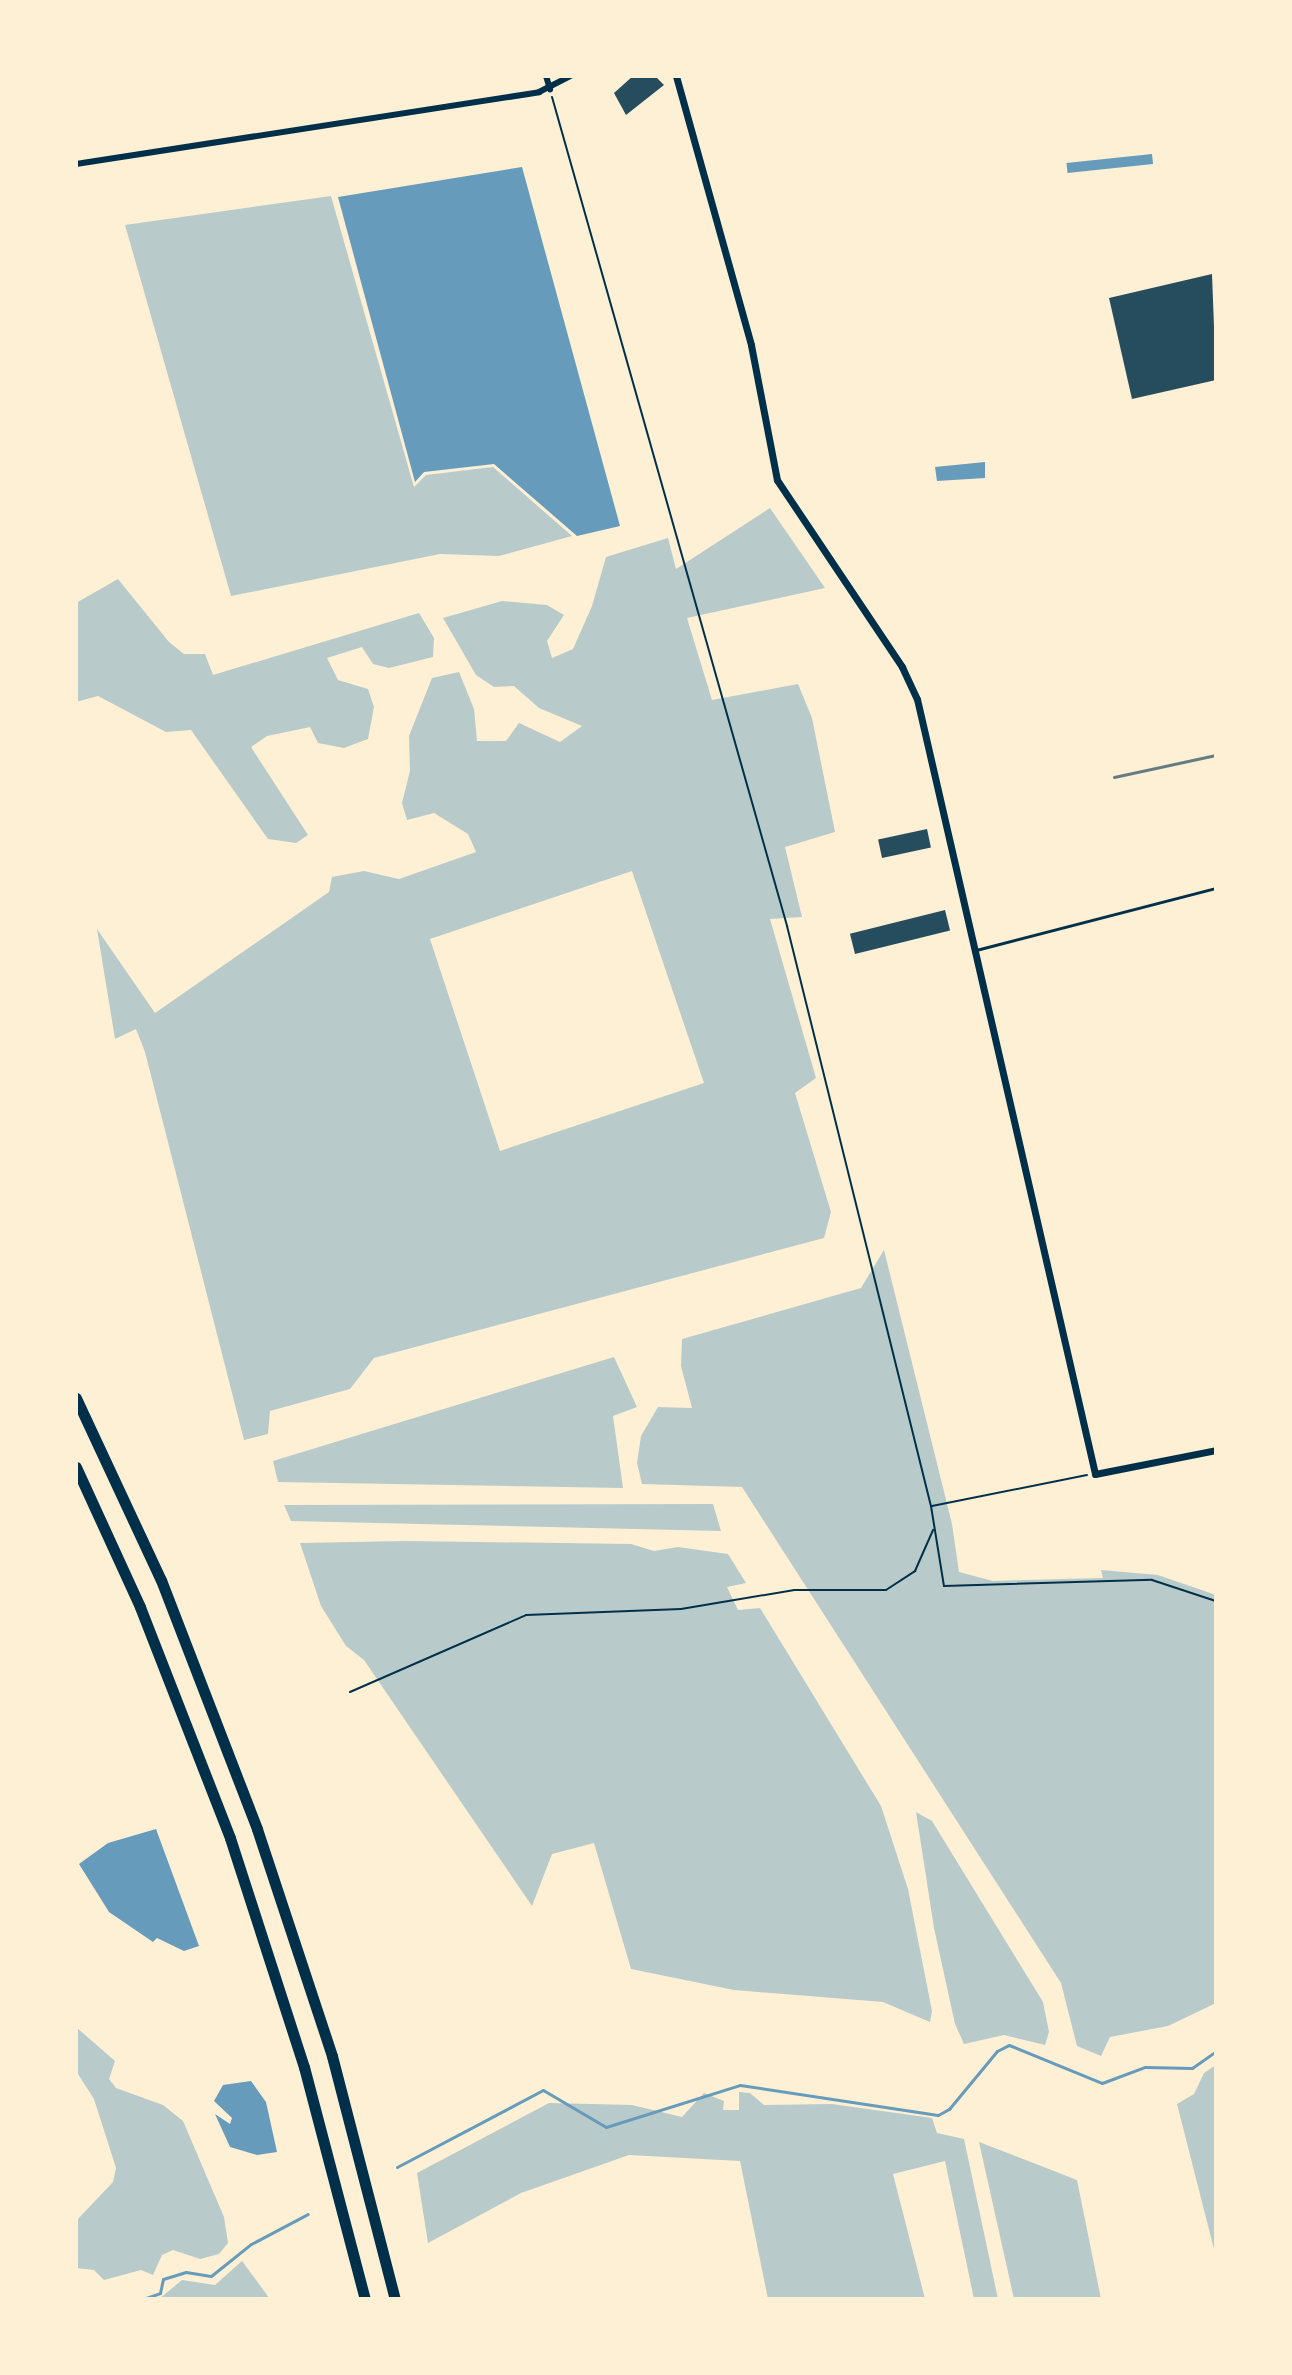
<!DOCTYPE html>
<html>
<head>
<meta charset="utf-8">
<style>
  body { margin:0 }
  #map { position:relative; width:1292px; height:2375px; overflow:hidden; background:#fdf0d5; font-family:Signika,sans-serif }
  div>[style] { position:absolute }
  .green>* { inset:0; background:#b9caca }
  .water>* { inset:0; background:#669bbc; transform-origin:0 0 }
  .stream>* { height:3px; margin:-1.5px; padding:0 1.5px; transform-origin:1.5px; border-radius:1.5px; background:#669bbc }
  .building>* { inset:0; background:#264d5e; transform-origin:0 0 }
  .path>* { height:2px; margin:-1px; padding:0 1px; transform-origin:1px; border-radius:1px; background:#003049 }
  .service>* { height:3px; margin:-1.5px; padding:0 1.5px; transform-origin:1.5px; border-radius:1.5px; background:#003049 }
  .minor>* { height:6px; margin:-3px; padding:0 3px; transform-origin:3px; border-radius:3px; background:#003049 }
  .tertiary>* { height:7px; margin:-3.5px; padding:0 3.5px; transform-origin:3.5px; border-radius:3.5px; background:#003049 }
  .motorway>* { height:11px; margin:-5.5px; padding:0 5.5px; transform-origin:5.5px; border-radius:5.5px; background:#003049 }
  .rail>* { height:3px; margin:-1.5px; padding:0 1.5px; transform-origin:1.5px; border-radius:1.5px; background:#657d81 }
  span { translate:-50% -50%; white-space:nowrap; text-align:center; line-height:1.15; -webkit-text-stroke:6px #fdf0d5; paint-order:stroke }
  .frame { position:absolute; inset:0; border:78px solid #fdf0d5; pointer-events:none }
</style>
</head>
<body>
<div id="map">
  <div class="green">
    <i style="clip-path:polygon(331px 196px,414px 487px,426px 475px,493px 467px,572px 536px,499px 556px,440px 554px,231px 596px,125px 225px)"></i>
    <i style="clip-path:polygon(evenodd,770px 508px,825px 588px,687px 618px,712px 700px,798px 684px,812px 718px,835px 832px,785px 847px,802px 917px,770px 919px,816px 1078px,795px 1093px,831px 1212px,824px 1238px,374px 1358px,350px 1389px,270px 1411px,268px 1434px,244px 1440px,145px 1052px,136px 1029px,115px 1039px,97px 929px,155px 1013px,329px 892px,332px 877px,364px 871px,399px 879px,476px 852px,468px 834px,434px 813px,407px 820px,402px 803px,410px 771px,409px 736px,432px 678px,459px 672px,474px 709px,477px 741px,506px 741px,519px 723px,560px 742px,582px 726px,539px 708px,514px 686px,494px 687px,476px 675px,443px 618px,502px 601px,547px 605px,564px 615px,547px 641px,552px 658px,573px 649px,592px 606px,606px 557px,668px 538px,676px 569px,770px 508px,632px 871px,704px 1083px,500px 1151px,430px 939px,632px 871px)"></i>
    <i style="clip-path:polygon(118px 579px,169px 642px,184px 654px,205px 654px,213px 675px,419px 613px,434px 638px,433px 657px,389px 668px,373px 664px,362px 647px,327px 658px,338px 680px,368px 689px,374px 707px,368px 739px,344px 748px,318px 743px,310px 727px,267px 736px,251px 747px,308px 835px,296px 843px,268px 839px,191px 730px,166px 732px,98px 696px,76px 702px,76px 603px)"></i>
    <i style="clip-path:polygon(884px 1250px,952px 1524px,959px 1572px,993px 1581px,1103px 1578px,1101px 1570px,1158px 1575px,1216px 1595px,1216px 2003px,1168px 2026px,1110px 2037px,1101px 2056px,1077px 2046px,1061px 1983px,742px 1487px,642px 1484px,637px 1463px,641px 1436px,658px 1407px,692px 1408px,681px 1366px,682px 1339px,861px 1288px)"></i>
    <i style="clip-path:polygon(614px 1357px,637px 1407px,613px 1416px,623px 1488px,278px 1482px,273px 1461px)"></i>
    <i style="clip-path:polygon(713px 1504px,721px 1531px,291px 1521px,284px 1505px)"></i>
    <i style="clip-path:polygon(407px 1541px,631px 1544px,654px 1551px,678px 1547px,728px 1554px,746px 1583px,727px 1587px,738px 1610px,760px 1608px,881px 1806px,908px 1889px,932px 2011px,930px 2022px,883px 2002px,734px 1990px,631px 1969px,594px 1843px,552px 1854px,532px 1906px,364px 1660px,346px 1646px,321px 1606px,300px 1543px)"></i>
    <i style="clip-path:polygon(916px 1812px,932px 1821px,1043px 2002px,1049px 2032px,1045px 2045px,1004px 2035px,964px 2044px,955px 2024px,934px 1928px)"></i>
    <i style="clip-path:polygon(76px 2027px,115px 2061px,109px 2079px,116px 2088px,163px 2105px,183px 2121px,224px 2217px,228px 2243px,219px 2254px,200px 2259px,173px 2250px,162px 2255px,153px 2275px,141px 2270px,104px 2280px,94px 2270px,76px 2268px,76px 2221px,113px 2182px,116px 2168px,94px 2099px,76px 2071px)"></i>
    <i style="clip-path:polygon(1216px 2065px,1216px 2257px,1177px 2104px,1194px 2094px,1204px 2073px)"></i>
    <i style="clip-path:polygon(739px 2092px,750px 2093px,764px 2105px,832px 2104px,932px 2118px,937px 2133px,964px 2139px,998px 2299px,974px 2299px,945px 2161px,893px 2174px,925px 2299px,768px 2299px,740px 2161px,629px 2155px,521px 2193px,428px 2243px,417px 2173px,549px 2103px,632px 2105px,682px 2117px,704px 2093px,724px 2101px,723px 2110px,739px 2110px)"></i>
    <i style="clip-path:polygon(979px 2142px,1077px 2180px,1101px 2299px,1014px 2299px)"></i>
    <i style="clip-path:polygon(242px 2261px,270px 2299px,159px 2299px,182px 2280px,215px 2285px)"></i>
  </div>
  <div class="water">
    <i style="left:1152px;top:154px;width:10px;height:86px;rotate:84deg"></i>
    <i style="clip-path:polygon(522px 167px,620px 526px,577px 536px,494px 464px,424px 472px,415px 482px,338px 197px)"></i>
    <i style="clip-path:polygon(985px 462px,985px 478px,937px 481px,935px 467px)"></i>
    <i style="clip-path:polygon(156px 1829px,199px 1946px,184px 1951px,157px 1938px,153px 1942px,109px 1912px,79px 1864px,108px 1843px)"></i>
    <i style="clip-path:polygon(251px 2081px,266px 2102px,277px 2152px,257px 2155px,230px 2147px,215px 2114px,230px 2124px,232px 2118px,214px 2101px,223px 2085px)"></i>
  </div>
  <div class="stream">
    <i style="left:397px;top:2167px;width:165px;rotate:-27.8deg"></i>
    <i style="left:543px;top:2090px;width:73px;rotate:30.4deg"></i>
    <i style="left:606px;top:2127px;width:140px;rotate:-17.4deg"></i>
    <i style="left:740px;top:2085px;width:200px;rotate:8.6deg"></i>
    <i style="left:938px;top:2115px;width:13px;rotate:-29deg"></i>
    <i style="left:949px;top:2109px;width:75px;rotate:-50.4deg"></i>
    <i style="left:997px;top:2051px;width:13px;rotate:-27deg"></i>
    <i style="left:1009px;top:2045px;width:100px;rotate:22.2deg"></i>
    <i style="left:1102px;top:2083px;width:46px;rotate:-20.4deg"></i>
    <i style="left:1145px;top:2067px;width:47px;rotate:1.2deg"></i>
    <i style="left:1192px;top:2068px;width:29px;rotate:-35deg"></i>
    <i style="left:143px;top:2299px;width:18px;rotate:-19deg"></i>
    <i style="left:160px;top:2293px;width:14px;rotate:-78deg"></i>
    <i style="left:163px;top:2279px;width:24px;rotate:-17deg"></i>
    <i style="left:186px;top:2272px;width:25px;rotate:9deg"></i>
    <i style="left:211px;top:2276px;width:51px;rotate:-38.7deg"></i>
    <i style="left:251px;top:2244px;width:64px;rotate:-27.8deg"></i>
  </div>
  <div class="building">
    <i style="clip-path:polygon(633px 76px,655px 76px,664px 85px,626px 115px,614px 93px)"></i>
    <i style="clip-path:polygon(1212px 274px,1216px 380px,1132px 399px,1109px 298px)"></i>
    <i style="left:927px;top:829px;width:19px;height:50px;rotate:78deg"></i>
    <i style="left:945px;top:910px;width:21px;height:98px;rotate:76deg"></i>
  </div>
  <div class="path">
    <i style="left:552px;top:97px;width:862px;rotate:74.17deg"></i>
    <i style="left:787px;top:926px;width:598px;rotate:76.06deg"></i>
    <i style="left:931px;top:1506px;width:81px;rotate:80.8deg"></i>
    <i style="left:944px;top:1586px;width:208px;rotate:-1.7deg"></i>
    <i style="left:1152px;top:1580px;width:67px;rotate:18.2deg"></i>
    <i style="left:932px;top:1506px;width:158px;rotate:-11.3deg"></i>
    <i style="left:350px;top:1692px;width:192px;rotate:-23.6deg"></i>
    <i style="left:526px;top:1615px;width:155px;rotate:-2.2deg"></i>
    <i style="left:681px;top:1609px;width:115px;rotate:-9.5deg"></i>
    <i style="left:794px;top:1590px;width:92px"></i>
    <i style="left:886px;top:1590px;width:35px;rotate:-33deg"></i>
    <i style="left:915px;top:1571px;width:45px;rotate:-66.3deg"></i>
  </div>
  <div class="service">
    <i style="left:976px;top:950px;width:248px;rotate:-14.5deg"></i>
  </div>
  <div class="minor">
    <i style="left:546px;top:76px;width:14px;rotate:73deg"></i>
    <i style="left:76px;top:164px;width:469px;rotate:-8.8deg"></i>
    <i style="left:539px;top:92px;width:35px;rotate:-27deg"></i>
  </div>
  <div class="tertiary">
    <i style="left:676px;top:76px;width:279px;rotate:74.4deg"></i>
    <i style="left:751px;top:345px;width:137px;rotate:79.1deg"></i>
    <i style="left:777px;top:480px;width:225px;rotate:56.2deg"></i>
    <i style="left:902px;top:667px;width:35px;rotate:65deg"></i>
    <i style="left:917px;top:699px;width:795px;rotate:77.06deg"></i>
    <i style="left:1095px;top:1474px;width:123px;rotate:-11.2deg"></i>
  </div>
  <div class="motorway">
    <i style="left:76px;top:1398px;width:201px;rotate:65deg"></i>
    <i style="left:161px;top:1580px;width:267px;rotate:68.9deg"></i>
    <i style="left:257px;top:1829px;width:239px;rotate:71.7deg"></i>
    <i style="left:332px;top:2056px;width:251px;rotate:75.5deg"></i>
    <i style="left:76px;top:1467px;width:154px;rotate:65.4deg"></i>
    <i style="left:140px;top:1607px;width:248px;rotate:68.7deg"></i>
    <i style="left:230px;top:1838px;width:241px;rotate:72.1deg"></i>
    <i style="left:304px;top:2067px;width:240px;rotate:75.3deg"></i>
  </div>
  <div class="rail">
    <i style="left:1114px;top:777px;width:104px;rotate:-12.2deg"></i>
  </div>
  <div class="frame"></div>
</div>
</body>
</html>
